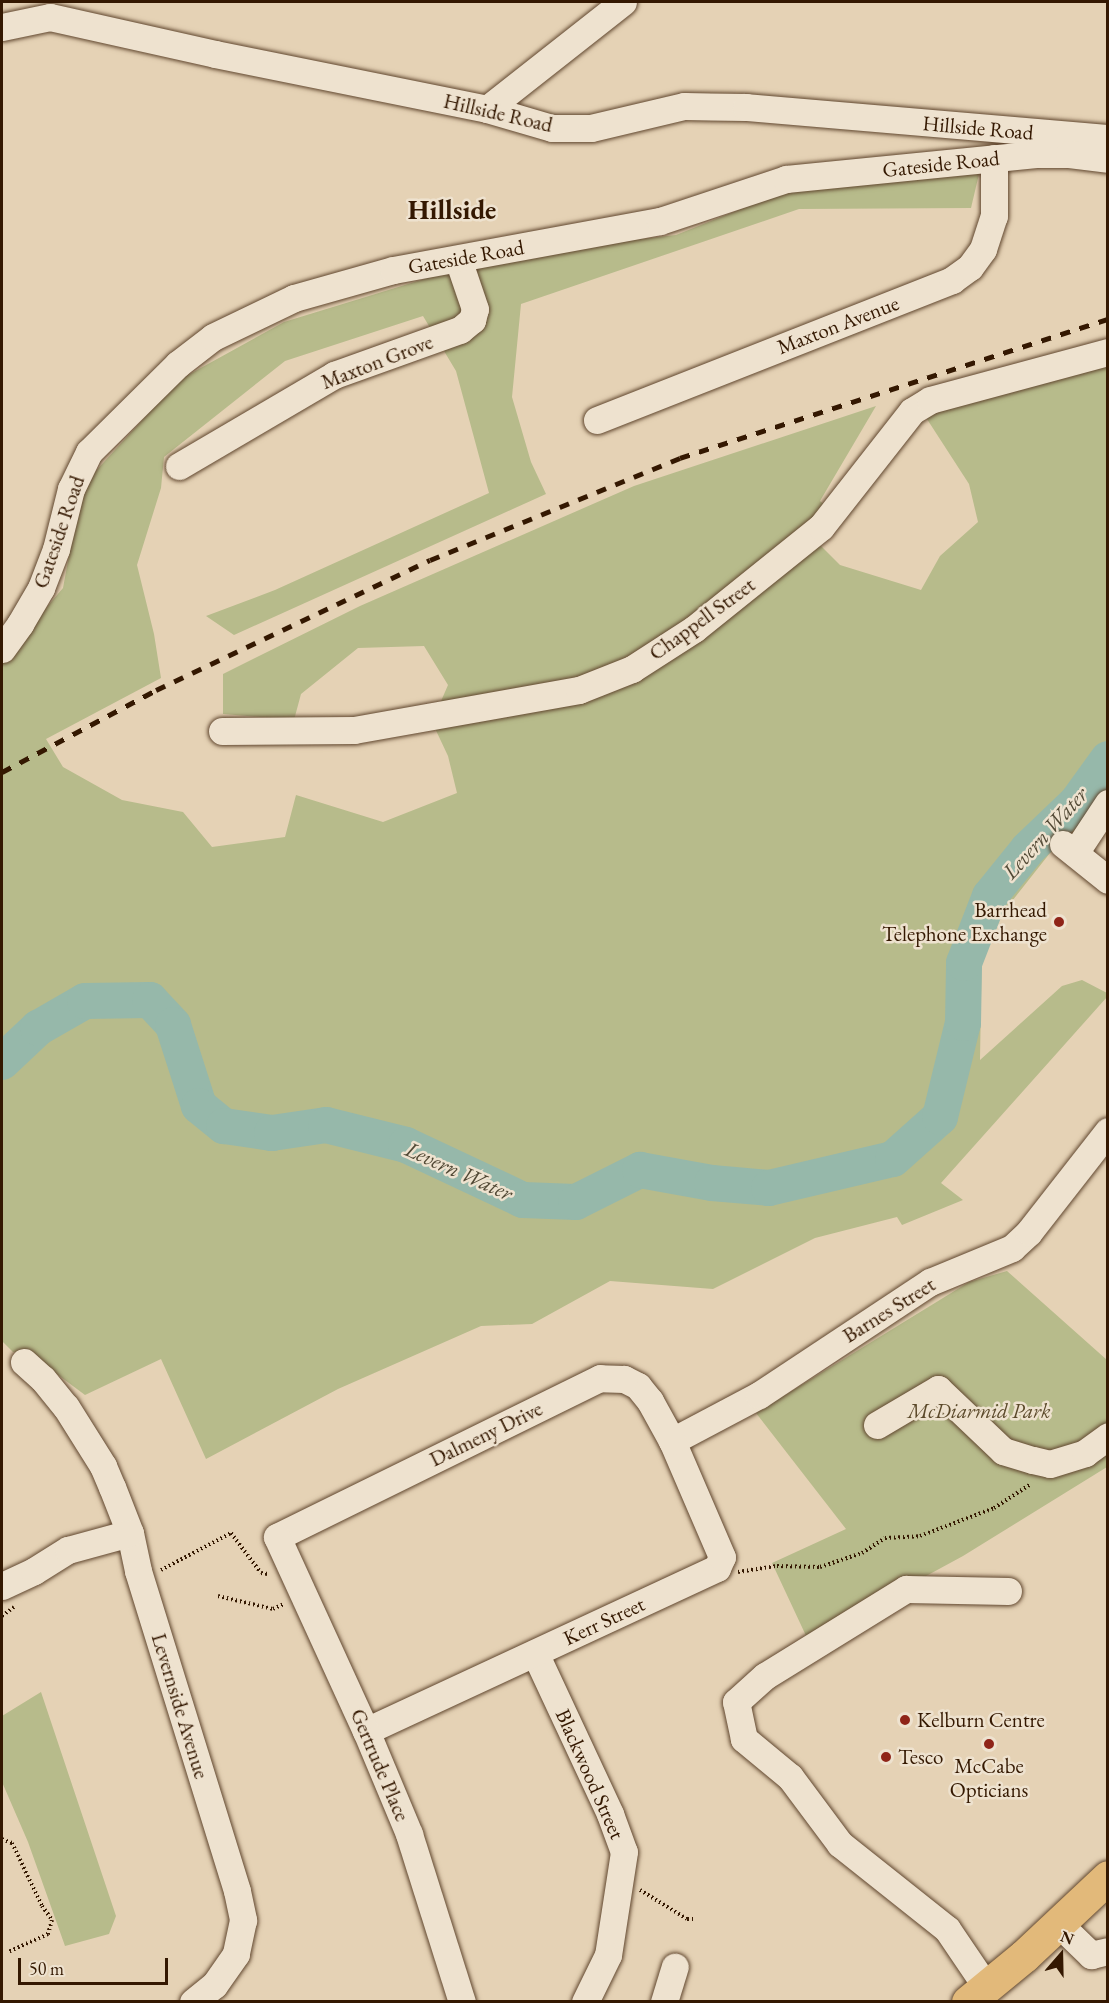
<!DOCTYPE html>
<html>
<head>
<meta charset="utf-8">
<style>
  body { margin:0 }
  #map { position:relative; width:1109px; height:2003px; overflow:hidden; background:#e5d2b5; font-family:"EB Garamond",serif }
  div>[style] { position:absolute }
  .green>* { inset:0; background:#b7bb8b }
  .river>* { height:36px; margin:-18px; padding:0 18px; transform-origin:18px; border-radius:18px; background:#96b8aa }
  .path>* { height:4px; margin-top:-2px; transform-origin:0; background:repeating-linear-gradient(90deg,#341801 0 1.5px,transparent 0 4.5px) }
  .roads { filter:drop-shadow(0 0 2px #60462e) drop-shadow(0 0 2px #60462e) }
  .minor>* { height:27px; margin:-13.5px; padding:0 13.5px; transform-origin:13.5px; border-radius:13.5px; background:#eee2cf }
  .major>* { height:33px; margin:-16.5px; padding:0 16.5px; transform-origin:16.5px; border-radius:16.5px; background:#e2b97a }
  .rail>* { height:4.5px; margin-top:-2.25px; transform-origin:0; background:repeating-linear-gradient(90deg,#341801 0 10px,transparent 0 20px) }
  .dots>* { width:16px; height:16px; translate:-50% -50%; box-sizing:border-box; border:3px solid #eee2cf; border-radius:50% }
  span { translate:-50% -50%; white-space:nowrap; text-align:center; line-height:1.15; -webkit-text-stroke:5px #eee2cf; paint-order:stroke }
  .street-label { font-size:21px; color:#341801 }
  .poi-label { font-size:21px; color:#341801 }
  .right { translate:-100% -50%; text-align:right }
  .left { translate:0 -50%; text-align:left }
  .park-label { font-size:21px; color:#5b492a; font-style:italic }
  .water-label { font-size:22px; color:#514834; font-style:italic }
  .district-label { font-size:27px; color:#341801; font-weight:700 }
  .frame { position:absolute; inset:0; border:3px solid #341801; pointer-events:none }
  .north { position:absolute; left:1031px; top:1925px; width:60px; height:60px; -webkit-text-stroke:4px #eee2cf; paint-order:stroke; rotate:20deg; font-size:16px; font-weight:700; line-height:24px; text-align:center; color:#341801 }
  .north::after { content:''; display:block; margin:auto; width:21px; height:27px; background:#341801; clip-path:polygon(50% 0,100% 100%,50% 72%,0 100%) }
  .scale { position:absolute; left:18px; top:1958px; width:150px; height:27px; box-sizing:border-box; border:3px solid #341801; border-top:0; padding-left:8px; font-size:18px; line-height:21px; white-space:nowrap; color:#341801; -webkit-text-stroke:4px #eee2cf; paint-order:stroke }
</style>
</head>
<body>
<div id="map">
  <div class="green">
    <i style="clip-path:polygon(979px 174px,971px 208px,799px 209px,521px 304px,512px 397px,531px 462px,546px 494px,234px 635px,206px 616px,275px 590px,489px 493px,456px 371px,423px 316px,285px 361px,164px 457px,161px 488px,137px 565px,154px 634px,161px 678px,46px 739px,63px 767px,122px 800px,183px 812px,212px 847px,285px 837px,296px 795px,383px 822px,457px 793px,448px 756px,432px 722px,448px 685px,424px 646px,358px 648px,301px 694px,294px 720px,223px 714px,223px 674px,360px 606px,634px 486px,876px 406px,820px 501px,844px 520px,819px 544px,840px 565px,921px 590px,940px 556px,978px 522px,969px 484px,925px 416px,1107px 360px,1107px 760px,1079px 827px,1050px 853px,982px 939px,980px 1060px,1062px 986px,1082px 980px,1107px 993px,1107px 997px,941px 1183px,963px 1200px,902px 1225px,897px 1217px,815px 1238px,713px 1289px,610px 1281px,532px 1324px,481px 1326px,338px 1389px,206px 1459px,161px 1359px,85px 1395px,26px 1351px,13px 1352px,2px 1341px,2px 660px,63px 588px,82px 486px,179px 380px,284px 322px,506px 254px,676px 235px,791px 189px)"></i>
    <i style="clip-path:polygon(1007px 1271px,1107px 1360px,1107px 1467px,963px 1556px,808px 1640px,772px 1563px,846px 1529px,756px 1413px,969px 1282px)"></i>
    <i style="clip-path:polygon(41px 1692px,116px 1916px,109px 1934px,65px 1946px,28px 1842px,2px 1782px,2px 1716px)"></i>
  </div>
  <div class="river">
    <i style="left:2px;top:1062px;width:50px;rotate:-43.4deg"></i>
    <i style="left:38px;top:1028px;width:54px;rotate:-29.9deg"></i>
    <i style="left:85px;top:1001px;width:65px;rotate:-0.9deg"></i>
    <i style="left:150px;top:1000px;width:34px;rotate:47deg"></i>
    <i style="left:173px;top:1025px;width:85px;rotate:72.2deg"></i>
    <i style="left:199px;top:1106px;width:32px;rotate:39deg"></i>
    <i style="left:224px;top:1126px;width:49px;rotate:8.3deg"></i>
    <i style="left:272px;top:1133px;width:55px;rotate:-8.4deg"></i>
    <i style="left:326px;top:1125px;width:82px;rotate:14deg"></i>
    <i style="left:406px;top:1145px;width:129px;rotate:25.2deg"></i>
    <i style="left:523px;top:1200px;width:53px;rotate:2.2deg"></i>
    <i style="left:576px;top:1202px;width:72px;rotate:-26.6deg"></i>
    <i style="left:640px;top:1170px;width:73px;rotate:10.2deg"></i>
    <i style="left:712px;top:1183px;width:57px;rotate:5deg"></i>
    <i style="left:769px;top:1188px;width:127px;rotate:-13.2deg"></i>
    <i style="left:893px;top:1159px;width:63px;rotate:-41.8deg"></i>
    <i style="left:940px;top:1117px;width:97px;rotate:-76.3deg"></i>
    <i style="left:963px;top:1023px;width:60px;rotate:-89deg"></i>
    <i style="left:964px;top:963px;width:72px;rotate:-68.8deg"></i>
    <i style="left:990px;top:896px;width:60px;rotate:-51deg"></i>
    <i style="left:1028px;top:849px;width:68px;rotate:-43.8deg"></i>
    <i style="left:1077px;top:802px;width:53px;rotate:-54.2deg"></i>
  </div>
  <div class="path">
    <i style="left:161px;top:1570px;width:79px;rotate:-27.9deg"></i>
    <i style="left:231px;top:1533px;width:50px;rotate:53.1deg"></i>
    <i style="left:261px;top:1573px;width:7px;rotate:8deg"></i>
    <i style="left:738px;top:1572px;width:39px;rotate:-9deg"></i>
    <i style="left:777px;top:1566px;width:43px;rotate:1.3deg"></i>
    <i style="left:820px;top:1567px;width:44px;rotate:-18.4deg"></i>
    <i style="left:862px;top:1553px;width:27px;rotate:-33deg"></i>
    <i style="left:885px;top:1538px;width:35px;rotate:-3deg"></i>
    <i style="left:920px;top:1536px;width:79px;rotate:-20.7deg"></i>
    <i style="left:994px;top:1508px;width:44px;rotate:-33deg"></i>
    <i style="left:218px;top:1596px;width:57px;rotate:13.3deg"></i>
    <i style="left:273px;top:1609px;width:12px;rotate:-24deg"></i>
    <i style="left:2px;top:1616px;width:15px;rotate:-37deg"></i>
    <i style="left:2px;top:1839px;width:11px;rotate:22deg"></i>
    <i style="left:12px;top:1843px;width:70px;rotate:64.5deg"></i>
    <i style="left:42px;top:1906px;width:17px;rotate:54deg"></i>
    <i style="left:52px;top:1920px;width:15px;rotate:106deg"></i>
    <i style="left:48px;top:1934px;width:44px;rotate:155.8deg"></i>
    <i style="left:640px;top:1890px;width:55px;rotate:31.7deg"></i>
    <i style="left:687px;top:1919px;width:8px"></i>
  </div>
  <div class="roads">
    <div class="minor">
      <i style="left:2px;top:27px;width:49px;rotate:-11.8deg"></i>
      <i style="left:50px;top:17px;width:169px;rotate:12.6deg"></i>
      <i style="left:215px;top:54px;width:278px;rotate:11.4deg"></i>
      <i style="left:487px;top:109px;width:68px;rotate:16.3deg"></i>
      <i style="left:552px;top:128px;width:39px"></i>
      <i style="left:591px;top:128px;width:96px;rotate:-13.3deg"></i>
      <i style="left:684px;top:106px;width:62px;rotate:0.9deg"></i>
      <i style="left:746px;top:107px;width:363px;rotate:4.9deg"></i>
      <i style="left:487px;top:109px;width:173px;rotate:-38.2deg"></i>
      <i style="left:597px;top:420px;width:382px;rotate:-21.5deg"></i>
      <i style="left:952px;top:280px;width:22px;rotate:-36deg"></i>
      <i style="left:970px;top:267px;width:22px;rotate:-54deg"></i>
      <i style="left:983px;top:249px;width:35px;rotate:-72deg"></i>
      <i style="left:994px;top:216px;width:58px;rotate:-90deg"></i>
      <i style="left:179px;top:466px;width:180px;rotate:-30.4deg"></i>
      <i style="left:334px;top:375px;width:134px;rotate:-19.7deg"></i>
      <i style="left:460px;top:330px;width:16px;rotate:-40deg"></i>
      <i style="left:472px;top:320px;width:11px;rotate:-75deg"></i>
      <i style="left:475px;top:309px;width:53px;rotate:-108.8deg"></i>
      <i style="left:2px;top:649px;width:31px;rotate:-54deg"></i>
      <i style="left:20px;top:624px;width:42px;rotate:-59.7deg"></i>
      <i style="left:41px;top:588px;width:42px;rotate:-69deg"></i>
      <i style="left:56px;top:549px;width:62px;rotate:-76deg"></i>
      <i style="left:71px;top:489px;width:41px;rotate:-64.1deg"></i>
      <i style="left:89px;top:452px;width:125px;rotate:-44.7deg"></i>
      <i style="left:178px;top:364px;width:44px;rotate:-37.6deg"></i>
      <i style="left:213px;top:337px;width:90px;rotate:-25.7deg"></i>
      <i style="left:294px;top:298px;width:103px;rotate:-15.8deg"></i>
      <i style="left:393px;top:270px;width:271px;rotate:-10.4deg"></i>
      <i style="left:660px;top:221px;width:133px;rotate:-18.4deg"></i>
      <i style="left:786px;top:179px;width:251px;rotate:-5.7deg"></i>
      <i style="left:1036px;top:154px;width:33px"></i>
      <i style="left:1069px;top:154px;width:39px;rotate:7deg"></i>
      <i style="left:222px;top:731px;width:132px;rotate:-0.4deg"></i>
      <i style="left:354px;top:730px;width:229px;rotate:-10.1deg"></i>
      <i style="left:579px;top:690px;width:57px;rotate:-21.6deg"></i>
      <i style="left:632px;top:669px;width:74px;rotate:-32.8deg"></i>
      <i style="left:694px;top:629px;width:163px;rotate:-38.8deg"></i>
      <i style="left:821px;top:527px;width:147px;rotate:-51.9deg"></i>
      <i style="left:912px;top:411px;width:21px;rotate:-31deg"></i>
      <i style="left:930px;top:400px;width:184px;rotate:-15.1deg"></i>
      <i style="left:1063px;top:844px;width:58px;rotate:38.7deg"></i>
      <i style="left:1075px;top:853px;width:60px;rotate:-56.6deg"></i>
      <i style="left:24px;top:1362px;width:25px;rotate:42deg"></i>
      <i style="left:43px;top:1379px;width:36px;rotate:51deg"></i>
      <i style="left:66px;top:1407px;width:70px;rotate:57.9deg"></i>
      <i style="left:103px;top:1466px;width:23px;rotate:67deg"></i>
      <i style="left:112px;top:1487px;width:49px;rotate:68.6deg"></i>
      <i style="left:130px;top:1533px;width:39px;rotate:78deg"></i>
      <i style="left:138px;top:1571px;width:335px;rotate:72.8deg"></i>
      <i style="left:237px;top:1891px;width:30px;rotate:78deg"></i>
      <i style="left:243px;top:1920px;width:35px;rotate:102deg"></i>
      <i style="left:236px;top:1954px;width:38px;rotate:125deg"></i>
      <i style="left:214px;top:1985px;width:27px;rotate:141deg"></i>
      <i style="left:877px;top:1425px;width:71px;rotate:-30.5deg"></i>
      <i style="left:938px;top:1389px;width:90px;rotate:43.6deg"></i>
      <i style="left:1003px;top:1451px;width:31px;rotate:17deg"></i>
      <i style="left:1033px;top:1460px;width:17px;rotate:13deg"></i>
      <i style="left:1050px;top:1464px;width:37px;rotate:-17deg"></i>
      <i style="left:1085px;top:1453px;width:29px;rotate:-36deg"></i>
      <i style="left:672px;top:1441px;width:98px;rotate:-27.9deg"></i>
      <i style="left:759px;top:1395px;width:205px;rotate:-33.5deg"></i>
      <i style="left:930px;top:1282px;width:89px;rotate:-22.5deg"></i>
      <i style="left:1012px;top:1248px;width:23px;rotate:-43deg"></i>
      <i style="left:1029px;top:1232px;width:128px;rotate:-52deg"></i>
      <i style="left:2px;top:1586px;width:35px;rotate:-25deg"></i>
      <i style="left:34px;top:1571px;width:40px;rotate:-32deg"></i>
      <i style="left:68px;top:1550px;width:64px;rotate:-15.3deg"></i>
      <i style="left:535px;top:1653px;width:178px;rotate:65deg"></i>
      <i style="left:610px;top:1814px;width:40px;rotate:69.8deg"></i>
      <i style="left:624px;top:1852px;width:104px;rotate:98.8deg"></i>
      <i style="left:608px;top:1955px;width:52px;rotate:116.1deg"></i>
      <i style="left:366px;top:1731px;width:387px;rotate:-24.9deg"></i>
      <i style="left:717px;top:1568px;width:12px;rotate:-66deg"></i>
      <i style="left:722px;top:1557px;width:126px;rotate:-113.3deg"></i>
      <i style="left:672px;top:1441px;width:46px;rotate:-118.8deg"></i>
      <i style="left:650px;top:1401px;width:19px;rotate:-129deg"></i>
      <i style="left:638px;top:1386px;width:16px;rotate:-153deg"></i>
      <i style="left:624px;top:1379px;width:24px;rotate:-178deg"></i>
      <i style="left:600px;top:1378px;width:360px;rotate:153.8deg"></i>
      <i style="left:277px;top:1537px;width:213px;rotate:65.4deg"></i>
      <i style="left:366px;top:1731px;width:112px;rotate:67.3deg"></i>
      <i style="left:409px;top:1834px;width:176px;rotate:72.5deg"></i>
      <i style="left:1059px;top:1924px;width:45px;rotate:44.1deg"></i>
      <i style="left:1091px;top:1955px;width:17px;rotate:-13deg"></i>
      <i style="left:987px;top:1988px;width:71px;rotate:-124.1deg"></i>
      <i style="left:947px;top:1929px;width:137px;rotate:-141.5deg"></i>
      <i style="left:840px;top:1844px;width:84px;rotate:-126.7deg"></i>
      <i style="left:790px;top:1777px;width:60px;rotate:-140.4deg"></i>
      <i style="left:744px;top:1739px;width:38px;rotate:-102deg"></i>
      <i style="left:736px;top:1702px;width:39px;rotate:-42deg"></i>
      <i style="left:765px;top:1676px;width:166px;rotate:-31.7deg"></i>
      <i style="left:906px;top:1589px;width:102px;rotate:1.1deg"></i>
      <i style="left:664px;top:2002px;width:37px;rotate:-73deg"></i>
    </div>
    <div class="major">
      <i style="left:968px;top:2002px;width:72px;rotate:-39.4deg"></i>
      <i style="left:1024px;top:1956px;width:115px;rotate:-43.2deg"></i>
    </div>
  </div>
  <div class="rail">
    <i style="left:2px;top:772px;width:174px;rotate:-28deg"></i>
    <i style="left:156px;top:690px;width:303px;rotate:-25.4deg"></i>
    <i style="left:430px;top:560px;width:270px;rotate:-22.2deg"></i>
    <i style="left:680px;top:458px;width:450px;rotate:-18deg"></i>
  </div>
  <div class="dots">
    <i style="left:1059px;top:922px;background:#8f2418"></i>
    <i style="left:905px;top:1720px;background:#8f2418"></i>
    <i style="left:989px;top:1744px;background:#8f2418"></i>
    <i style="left:886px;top:1757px;background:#8f2418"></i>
  </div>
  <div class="street-label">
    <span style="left:498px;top:113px;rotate:13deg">Hillside Road</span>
    <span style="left:978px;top:128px;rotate:5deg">Hillside Road</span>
    <span style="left:941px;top:164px;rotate:-6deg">Gateside Road</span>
    <span style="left:466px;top:257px;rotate:-10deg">Gateside Road</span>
    <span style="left:838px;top:325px;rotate:-21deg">Maxton Avenue</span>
    <span style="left:377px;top:362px;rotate:-21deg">Maxton Grove</span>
    <span style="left:59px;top:532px;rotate:-71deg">Gateside Road</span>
    <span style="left:702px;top:619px;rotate:-36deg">Chappell Street</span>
    <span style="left:889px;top:1310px;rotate:-32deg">Barnes Street</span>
    <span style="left:486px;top:1434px;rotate:-26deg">Dalmeny Drive</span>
    <span style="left:604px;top:1621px;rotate:-25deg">Kerr Street</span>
    <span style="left:180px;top:1706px;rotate:73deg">Levernside Avenue</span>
    <span style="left:380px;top:1765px;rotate:67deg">Gertrude Place</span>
    <span style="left:590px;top:1774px;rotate:66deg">Blackwood Street</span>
  </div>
  <div class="poi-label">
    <span class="right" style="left:1047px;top:922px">Barrhead<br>Telephone Exchange</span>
    <span class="left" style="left:917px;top:1720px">Kelburn Centre</span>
    <span class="left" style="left:898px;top:1757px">Tesco</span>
    <span style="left:989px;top:1778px">McCabe<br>Opticians</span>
  </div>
  <div class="park-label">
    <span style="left:979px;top:1411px">McDiarmid Park</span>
  </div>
  <div class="water-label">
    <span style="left:1045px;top:833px;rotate:-48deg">Levern Water</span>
    <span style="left:459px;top:1171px;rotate:24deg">Levern Water</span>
  </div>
  <div class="district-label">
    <span style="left:452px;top:210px">Hillside</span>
  </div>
  <div class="frame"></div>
  <div class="north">N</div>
  <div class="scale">50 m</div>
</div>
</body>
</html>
